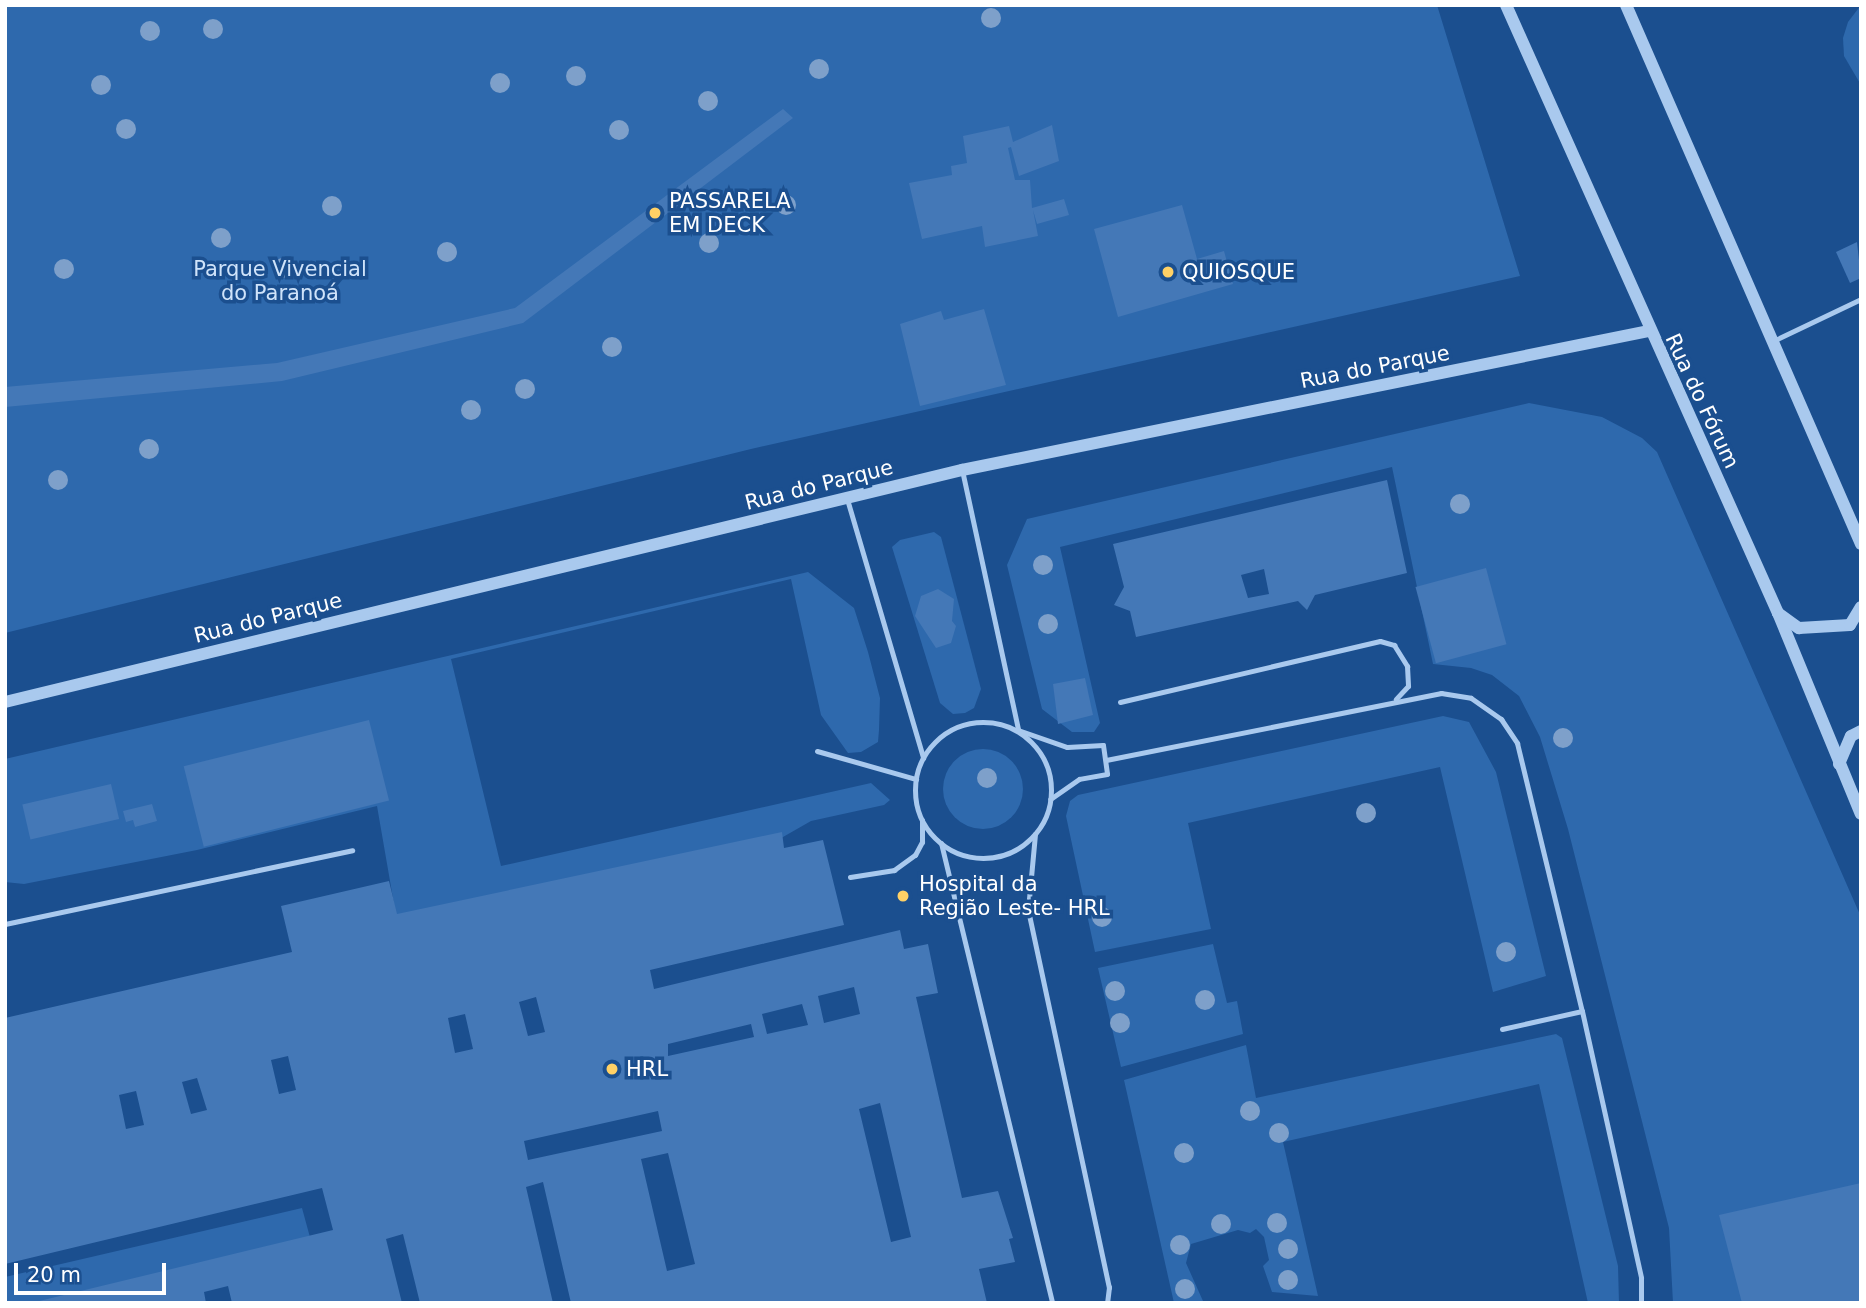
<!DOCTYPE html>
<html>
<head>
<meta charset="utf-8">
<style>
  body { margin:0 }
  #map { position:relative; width:1866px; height:1308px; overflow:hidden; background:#1b4f8f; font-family:"DejaVu Sans",sans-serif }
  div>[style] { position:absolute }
  .green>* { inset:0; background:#2e69ad }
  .round { border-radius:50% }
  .building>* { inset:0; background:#4478b7; transform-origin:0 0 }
  .service>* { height:5px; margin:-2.5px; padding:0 2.5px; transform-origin:2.5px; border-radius:2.5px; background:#a9c9ee }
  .service>.ring { margin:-2.5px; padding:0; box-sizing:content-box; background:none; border:5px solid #a9c9ee; border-radius:50% }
  .tertiary>* { height:12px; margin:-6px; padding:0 6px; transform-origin:6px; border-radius:6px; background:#a9c9ee }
  .trees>* { width:20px; height:20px; margin:-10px; border-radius:50%; background:#7ea0ca }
  .dots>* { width:19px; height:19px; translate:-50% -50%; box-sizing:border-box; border:4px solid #1b4f8f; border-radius:50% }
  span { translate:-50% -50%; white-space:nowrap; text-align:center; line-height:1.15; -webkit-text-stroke:7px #1b4f8f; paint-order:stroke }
  .poi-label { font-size:21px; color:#fff }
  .left { translate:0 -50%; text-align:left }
  .park-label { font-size:21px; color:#cfe3fa }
  .street-label { font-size:21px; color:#fff }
  .frame { position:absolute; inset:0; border:7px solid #fff; pointer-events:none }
  .scale { position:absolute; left:14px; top:1263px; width:152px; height:32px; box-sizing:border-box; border:4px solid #fff; border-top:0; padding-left:9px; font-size:21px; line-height:24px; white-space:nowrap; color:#fff; -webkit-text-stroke:5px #1b4f8f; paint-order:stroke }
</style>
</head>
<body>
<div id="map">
  <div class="green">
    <i style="clip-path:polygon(5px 5px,1437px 5px,1520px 276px,751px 449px,5px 633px)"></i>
    <i style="clip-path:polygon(1861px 5px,1861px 85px,1844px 56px,1843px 38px,1848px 22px)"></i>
    <i style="clip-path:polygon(1529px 403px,1602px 417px,1642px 438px,1657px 452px,1861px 917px,1861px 1303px,1673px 1303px,1669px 1228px,1568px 829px,1540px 737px,1519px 696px,1492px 675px,1471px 668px,1433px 664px,1392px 467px,1060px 547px,1100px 723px,1094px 732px,1072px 732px,1042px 709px,1007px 565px,1027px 519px)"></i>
    <i style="clip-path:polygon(934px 532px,941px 537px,981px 689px,974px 708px,965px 713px,953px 714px,940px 703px,892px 547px,900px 540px)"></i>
    <i style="clip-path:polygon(808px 572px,854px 608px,868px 652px,880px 698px,879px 730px,878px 742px,861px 752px,848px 753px,821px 715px,791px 579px,451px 659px,501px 866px,871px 783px,890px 800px,884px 805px,811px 821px,776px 841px,399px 933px,377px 806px,197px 850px,24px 884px,5px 882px,5px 759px)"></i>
    <i style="clip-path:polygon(1443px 716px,1469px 722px,1496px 772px,1546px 976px,1493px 992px,1440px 767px,1188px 823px,1211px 929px,1095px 952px,1066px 816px,1070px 801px,1078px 795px)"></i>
    <i class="round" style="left:943px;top:749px;width:80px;height:80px"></i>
    <i style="clip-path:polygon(1213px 944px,1227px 1003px,1237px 1001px,1243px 1034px,1121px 1067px,1098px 968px)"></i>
    <i style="clip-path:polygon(1556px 1034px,1562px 1038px,1618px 1266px,1619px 1303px,1588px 1303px,1539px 1084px,1283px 1142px,1318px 1296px,1272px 1292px,1263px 1266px,1269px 1260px,1264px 1237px,1256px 1229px,1250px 1233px,1238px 1230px,1191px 1244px,1186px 1263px,1203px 1301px,1174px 1303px,1124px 1080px,1246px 1045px,1256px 1098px)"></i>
    <i style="clip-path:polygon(302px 1208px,314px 1252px,91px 1303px,5px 1303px,5px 1277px)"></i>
  </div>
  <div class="building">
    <i style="clip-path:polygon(783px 109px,793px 118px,523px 323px,282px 381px,5px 407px,5px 387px,277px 363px,515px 308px)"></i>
    <i style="clip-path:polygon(1052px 125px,1059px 161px,1019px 176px,1011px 147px,1008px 148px,1015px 180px,1030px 180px,1032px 208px,1064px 199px,1069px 215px,1037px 224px,1033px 210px,1038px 236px,985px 247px,982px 226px,922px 239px,909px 183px,952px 175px,951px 166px,967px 163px,963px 136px,1009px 126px,1013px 142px)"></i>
    <i style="clip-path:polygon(1182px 205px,1197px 259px,1224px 251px,1233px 284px,1118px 317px,1094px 229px)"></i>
    <i style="clip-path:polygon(1857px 242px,1861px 278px,1850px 283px,1836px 252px)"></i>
    <i style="clip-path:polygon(984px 309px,1006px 385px,920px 406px,900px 324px,941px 311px,944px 320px)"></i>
    <i style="clip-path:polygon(evenodd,1387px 480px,1407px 573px,1315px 595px,1307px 610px,1298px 601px,1136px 637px,1130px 611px,1114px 605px,1124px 587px,1113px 544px,1387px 480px,1264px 569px,1269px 594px,1248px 598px,1241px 575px,1264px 569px)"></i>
    <i style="left:1486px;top:568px;width:79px;height:73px;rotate:75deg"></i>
    <i style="clip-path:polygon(938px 589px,954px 599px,952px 621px,956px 626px,951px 643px,936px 648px,915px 616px,921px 596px)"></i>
    <i style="clip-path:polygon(1085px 678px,1093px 715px,1058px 724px,1053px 684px)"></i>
    <i style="left:369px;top:720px;width:83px;height:191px;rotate:76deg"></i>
    <i style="left:111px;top:784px;width:36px;height:91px;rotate:77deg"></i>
    <i style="clip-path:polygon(152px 804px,157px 821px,135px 827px,133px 820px,126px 822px,123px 811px)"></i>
    <i style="clip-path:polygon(evenodd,782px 832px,784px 848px,823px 840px,844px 925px,650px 970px,654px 989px,900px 930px,904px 949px,928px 944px,938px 993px,916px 997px,962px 1198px,998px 1191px,1013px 1238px,1009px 1239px,1015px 1262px,979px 1269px,987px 1303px,571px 1303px,543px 1182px,526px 1187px,553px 1303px,420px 1303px,403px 1234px,386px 1239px,402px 1303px,232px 1303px,228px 1286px,204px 1292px,206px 1303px,31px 1303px,333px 1230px,322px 1188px,5px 1264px,5px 1018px,292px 952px,281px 906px,389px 881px,397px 914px,782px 832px,854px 987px,860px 1014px,824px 1023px,818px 996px,854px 987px,782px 832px,536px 997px,545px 1032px,528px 1036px,519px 1002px,536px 997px,782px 832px,802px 1004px,808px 1025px,767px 1034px,762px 1014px,802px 1004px,782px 832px,465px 1014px,473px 1049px,455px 1053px,448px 1018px,465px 1014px,782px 832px,751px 1024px,754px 1037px,668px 1056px,668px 1044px,751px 1024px,782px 832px,288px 1056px,296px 1090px,279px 1094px,271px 1060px,288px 1056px,782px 832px,197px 1078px,207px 1110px,191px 1114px,182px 1082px,197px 1078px,782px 832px,136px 1091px,144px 1125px,126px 1129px,119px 1095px,136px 1091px,782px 832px,880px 1103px,911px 1237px,891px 1242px,859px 1109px,880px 1103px,782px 832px,658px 1111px,662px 1131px,528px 1160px,524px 1141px,658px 1111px,782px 832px,668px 1153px,695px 1264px,667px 1271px,641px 1159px,668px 1153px)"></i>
    <i style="clip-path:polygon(1861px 1183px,1861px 1303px,1742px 1303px,1719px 1215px)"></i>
  </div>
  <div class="service">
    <i style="left:1773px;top:341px;width:98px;rotate:-25.5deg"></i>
    <i style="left:962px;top:470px;width:266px;rotate:77.8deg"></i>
    <i style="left:1018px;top:730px;width:52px;rotate:19.1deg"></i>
    <i style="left:1067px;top:747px;width:36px;rotate:-3deg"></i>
    <i style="left:1103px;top:745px;width:29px;rotate:82deg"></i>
    <i style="left:1107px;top:774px;width:28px;rotate:170deg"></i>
    <i style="left:1079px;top:779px;width:35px;rotate:145deg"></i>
    <i style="left:847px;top:499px;width:270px;rotate:73.6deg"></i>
    <i style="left:1120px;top:702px;width:267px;rotate:-13.2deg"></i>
    <i style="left:1380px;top:641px;width:15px;rotate:16deg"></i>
    <i style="left:1394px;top:645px;width:25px;rotate:58deg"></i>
    <i style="left:1407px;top:666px;width:20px;rotate:87deg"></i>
    <i style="left:1408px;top:686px;width:18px;rotate:133deg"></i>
    <i class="ring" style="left:915px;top:722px;width:131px;height:131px"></i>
    <i style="left:817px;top:751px;width:103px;rotate:15.8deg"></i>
    <i style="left:1106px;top:760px;width:342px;rotate:-11.3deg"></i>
    <i style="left:1441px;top:693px;width:30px;rotate:9deg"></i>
    <i style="left:1471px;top:698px;width:37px;rotate:35deg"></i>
    <i style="left:1501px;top:719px;width:29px;rotate:56deg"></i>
    <i style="left:1517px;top:743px;width:276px;rotate:76.4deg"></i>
    <i style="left:1582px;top:1011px;width:273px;rotate:77.5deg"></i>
    <i style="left:1641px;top:1278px;width:25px;rotate:90deg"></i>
    <i style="left:1035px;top:834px;width:76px;rotate:95.3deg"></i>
    <i style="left:1028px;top:910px;width:386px;rotate:77.9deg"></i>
    <i style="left:1109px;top:1287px;width:16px;rotate:97deg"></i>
    <i style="left:941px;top:843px;width:473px;rotate:76.4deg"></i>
    <i style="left:850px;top:877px;width:45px;rotate:-9deg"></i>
    <i style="left:894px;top:870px;width:26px;rotate:-36deg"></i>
    <i style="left:915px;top:855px;width:15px;rotate:-62deg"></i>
    <i style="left:922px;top:842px;width:22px;rotate:-90deg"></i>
    <i style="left:5px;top:924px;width:355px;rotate:-12deg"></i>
    <i style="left:1502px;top:1029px;width:82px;rotate:-12.7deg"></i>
  </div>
  <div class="tertiary">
    <i style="left:1506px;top:5px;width:666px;rotate:65.9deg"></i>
    <i style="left:1778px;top:613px;width:217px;rotate:67.6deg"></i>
    <i style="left:1626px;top:5px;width:588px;rotate:66.44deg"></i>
    <i style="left:1778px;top:613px;width:26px;rotate:36deg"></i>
    <i style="left:1799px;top:628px;width:51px;rotate:-3.4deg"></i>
    <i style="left:1850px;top:625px;width:21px;rotate:-59deg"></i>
    <i style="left:5px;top:702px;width:985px;rotate:-13.63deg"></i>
    <i style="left:962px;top:470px;width:700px;rotate:-11.45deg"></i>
    <i style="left:1839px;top:764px;width:30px;rotate:-67deg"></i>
    <i style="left:1851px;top:736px;width:11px;rotate:-27deg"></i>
  </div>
  <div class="trees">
    <i style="left:991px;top:18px"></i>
    <i style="left:213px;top:29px"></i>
    <i style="left:150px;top:31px"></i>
    <i style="left:819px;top:69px"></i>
    <i style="left:576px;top:76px"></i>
    <i style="left:500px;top:83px"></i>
    <i style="left:101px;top:85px"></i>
    <i style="left:708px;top:101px"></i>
    <i style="left:126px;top:129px"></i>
    <i style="left:619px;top:130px"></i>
    <i style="left:786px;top:205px"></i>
    <i style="left:332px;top:206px"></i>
    <i style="left:221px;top:238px"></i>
    <i style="left:709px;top:243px"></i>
    <i style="left:447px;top:252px"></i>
    <i style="left:283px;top:268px"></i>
    <i style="left:64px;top:269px"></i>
    <i style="left:612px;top:347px"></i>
    <i style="left:525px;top:389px"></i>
    <i style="left:471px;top:410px"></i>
    <i style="left:149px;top:449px"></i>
    <i style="left:58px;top:480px"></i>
    <i style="left:1460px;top:504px"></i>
    <i style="left:1043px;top:565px"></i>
    <i style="left:1048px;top:624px"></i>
    <i style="left:1563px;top:738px"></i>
    <i style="left:987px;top:778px"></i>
    <i style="left:1366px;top:813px"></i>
    <i style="left:1102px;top:917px"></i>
    <i style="left:1506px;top:952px"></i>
    <i style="left:1115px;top:991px"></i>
    <i style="left:1205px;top:1000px"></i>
    <i style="left:1120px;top:1023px"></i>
    <i style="left:1250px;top:1111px"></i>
    <i style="left:1279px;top:1133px"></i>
    <i style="left:1184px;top:1153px"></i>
    <i style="left:1277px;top:1223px"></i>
    <i style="left:1221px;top:1224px"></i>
    <i style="left:1180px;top:1245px"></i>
    <i style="left:1288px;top:1249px"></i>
    <i style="left:1288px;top:1280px"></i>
    <i style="left:1185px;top:1289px"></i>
  </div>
  <div class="dots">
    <i style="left:655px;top:213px;background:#ffd166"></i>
    <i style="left:1168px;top:272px;background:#ffd166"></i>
    <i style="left:903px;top:896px;background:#ffd166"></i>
    <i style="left:612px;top:1069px;background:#ffd166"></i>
  </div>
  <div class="poi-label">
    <span class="left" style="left:669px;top:213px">PASSARELA<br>EM DECK</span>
    <span class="left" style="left:1182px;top:272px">QUIOSQUE</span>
    <span class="left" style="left:919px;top:896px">Hospital da<br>Região Leste- HRL</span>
    <span class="left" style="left:626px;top:1069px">HRL</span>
  </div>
  <div class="park-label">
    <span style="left:280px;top:281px">Parque Vivencial<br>do Paranoá</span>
  </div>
  <div class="street-label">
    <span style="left:1375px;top:367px;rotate:-11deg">Rua do Parque</span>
    <span style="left:1702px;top:401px;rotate:65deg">Rua do Fórum</span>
    <span style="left:819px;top:485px;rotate:-14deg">Rua do Parque</span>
    <span style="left:268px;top:618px;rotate:-14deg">Rua do Parque</span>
  </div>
  <div class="frame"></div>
  <div class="scale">20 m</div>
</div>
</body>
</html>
